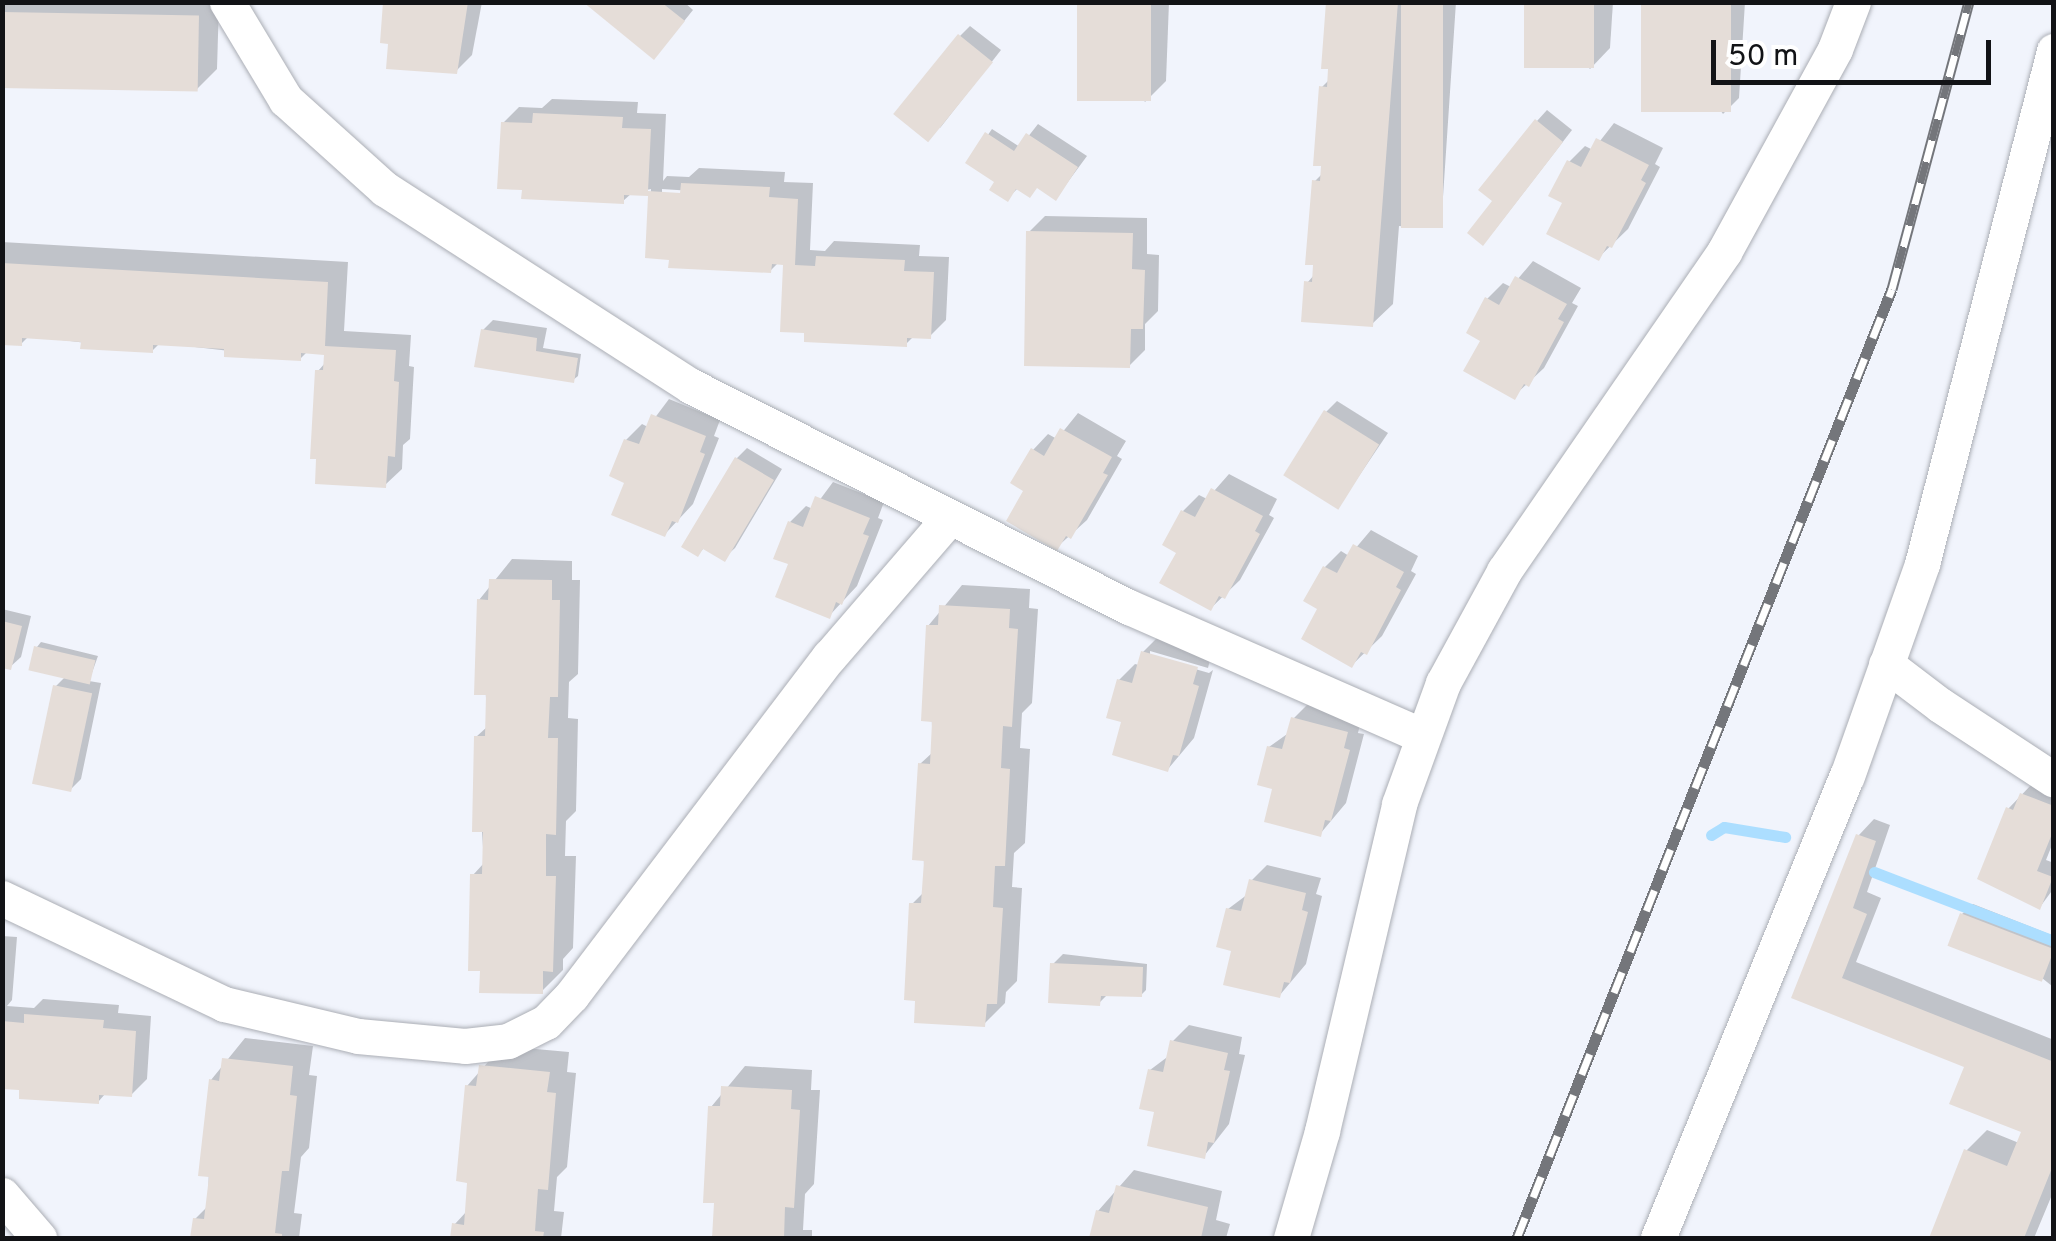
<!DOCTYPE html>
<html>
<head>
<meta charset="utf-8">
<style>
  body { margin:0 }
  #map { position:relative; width:2056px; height:1241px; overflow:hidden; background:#f1f4fc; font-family:Overpass,sans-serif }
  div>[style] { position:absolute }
  .shadow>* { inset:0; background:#0003 }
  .stream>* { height:11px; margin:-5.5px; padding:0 5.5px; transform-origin:5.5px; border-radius:5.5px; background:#acdeff }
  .building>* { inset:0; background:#e5ddd8; transform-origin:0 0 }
  .roads { filter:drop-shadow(0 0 2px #abaeb5) drop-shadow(0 0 2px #abaeb5) }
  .street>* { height:35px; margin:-17.5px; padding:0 17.5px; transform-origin:17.5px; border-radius:17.5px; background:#fff }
  .rail>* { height:11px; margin-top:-5.5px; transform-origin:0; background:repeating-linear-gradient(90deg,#fff 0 22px,#74767b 0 44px); box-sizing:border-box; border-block:2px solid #74767b }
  span { translate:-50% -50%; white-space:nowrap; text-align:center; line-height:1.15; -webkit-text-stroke:8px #fff; paint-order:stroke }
  .frame { position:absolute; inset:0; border:5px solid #121316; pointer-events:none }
  .scale { position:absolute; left:1711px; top:40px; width:280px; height:45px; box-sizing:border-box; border:5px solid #121316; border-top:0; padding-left:12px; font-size:30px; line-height:35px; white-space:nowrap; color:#121316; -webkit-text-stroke:8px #fff; paint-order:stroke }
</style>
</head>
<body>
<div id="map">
  <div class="shadow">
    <i style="clip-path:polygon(2px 2px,219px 2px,217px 69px,196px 90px,2px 85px)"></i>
    <i style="clip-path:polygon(386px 2px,482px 2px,472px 55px,456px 71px,390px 42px)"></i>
    <i style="clip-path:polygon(587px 2px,684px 2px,693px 10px,664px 46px)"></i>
    <i style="clip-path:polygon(1080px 2px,1169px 2px,1166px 81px,1145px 102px)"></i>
    <i style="clip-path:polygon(1328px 2px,1456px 2px,1442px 212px,1426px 228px,1399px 226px,1393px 304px,1372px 324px,1307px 283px,1315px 274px,1314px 182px,1323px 173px,1322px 87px,1330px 79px)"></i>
    <i style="clip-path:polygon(1526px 2px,1613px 2px,1610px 48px,1590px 69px)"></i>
    <i style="clip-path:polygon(1644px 2px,1745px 2px,1739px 98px,1723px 114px)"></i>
    <i style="clip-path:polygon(970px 26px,1001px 50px,940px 128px,960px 36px)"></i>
    <i style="clip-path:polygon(evenodd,552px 99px,638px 102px,637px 113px,666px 114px,663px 181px,667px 176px,689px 177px,699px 168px,785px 172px,784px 182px,813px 183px,810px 250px,825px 251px,834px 241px,920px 245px,919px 256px,949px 257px,946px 320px,930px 336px,914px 336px,906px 344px,786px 262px,779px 262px,770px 271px,647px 256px,651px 189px,632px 193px,623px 201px,524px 188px,503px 123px,519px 107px,542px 108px,552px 99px,662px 189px,692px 191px,692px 196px,662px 194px,662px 189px)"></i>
    <i style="clip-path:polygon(1547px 110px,1572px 130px,1493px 232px,1495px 201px,1537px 121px)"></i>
    <i style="clip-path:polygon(1614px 123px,1663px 148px,1655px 164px,1660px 167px,1628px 229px,1598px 258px,1566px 202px,1569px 162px,1585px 146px,1593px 150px)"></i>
    <i style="clip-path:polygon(1038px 124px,1087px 156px,1056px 198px,1038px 186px,1018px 188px,1007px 199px,998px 181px,969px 162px,992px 129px,1020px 147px)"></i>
    <i style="clip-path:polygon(1045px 216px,1147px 218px,1147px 254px,1159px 255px,1158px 311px,1145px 324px,1145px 350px,1129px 366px,1029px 232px)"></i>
    <i style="clip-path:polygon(2px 242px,348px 262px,344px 331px,411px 335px,409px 366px,414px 367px,410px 439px,403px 445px,402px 469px,385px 485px,318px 371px,326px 362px,327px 352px,308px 351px,300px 359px,160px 343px,152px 351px,29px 336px,21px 344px,2px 343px)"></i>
    <i style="clip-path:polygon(1533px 261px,1581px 288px,1572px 303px,1578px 306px,1544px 368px,1514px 396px,1483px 340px,1487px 299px,1503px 283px,1511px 287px)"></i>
    <i style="clip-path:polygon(493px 320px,547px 328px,543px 348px,581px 354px,578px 376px,573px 380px,483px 330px)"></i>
    <i style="clip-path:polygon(669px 399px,720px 420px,714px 436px,719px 438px,693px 504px,665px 534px,627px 481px,626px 440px,642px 424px,648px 427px)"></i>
    <i style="clip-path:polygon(1337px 401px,1388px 433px,1338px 507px,1326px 412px)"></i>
    <i style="clip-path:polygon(1078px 413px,1126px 441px,1117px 456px,1122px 459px,1087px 520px,1056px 548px,1027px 490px,1033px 450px,1048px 434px,1057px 439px)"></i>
    <i style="clip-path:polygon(747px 448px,782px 469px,735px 548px,724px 558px,705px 547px,698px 554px,737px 458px)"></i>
    <i style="clip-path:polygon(1229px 474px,1277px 499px,1269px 515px,1274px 518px,1240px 580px,1211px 608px,1179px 552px,1166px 544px,1183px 511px,1199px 495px,1207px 499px)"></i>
    <i style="clip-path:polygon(833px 482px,884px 502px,878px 518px,883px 520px,857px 586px,829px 616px,791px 563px,790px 522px,806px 506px,813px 509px)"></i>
    <i style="clip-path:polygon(1371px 530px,1418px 556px,1411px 571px,1416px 574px,1382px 636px,1352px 665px,1321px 608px,1325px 567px,1341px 551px,1349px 556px)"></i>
    <i style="clip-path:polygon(512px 559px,572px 561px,572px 580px,580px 580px,578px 674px,569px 682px,568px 718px,578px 719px,576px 811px,566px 821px,565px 856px,576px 856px,573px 948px,563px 959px,563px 970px,542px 991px,482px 968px,473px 875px,484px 863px,476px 737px,488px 726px,479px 600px)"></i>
    <i style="clip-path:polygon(962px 585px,1030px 589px,1029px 608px,1038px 609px,1032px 703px,1022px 713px,1020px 748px,1030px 749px,1025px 843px,1014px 853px,1012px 887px,1022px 888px,1017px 981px,1006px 992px,1005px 1003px,984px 1024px,912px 904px,925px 891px,920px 764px,933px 752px,928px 626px)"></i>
    <i style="clip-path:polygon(2px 609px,31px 616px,21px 657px,10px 667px,2px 665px)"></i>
    <i style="clip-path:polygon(1159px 636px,1212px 652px,1208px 668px,1150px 651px,1150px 656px,1209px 673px,1213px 670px,1194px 738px,1168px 769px,1124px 721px,1119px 680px,1135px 664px,1139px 665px,1143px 652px)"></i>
    <i style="clip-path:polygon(41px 642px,98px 656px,89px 681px,101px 683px,81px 779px,70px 790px,56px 686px,65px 677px,37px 647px)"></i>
    <i style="clip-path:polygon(1309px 703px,1362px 716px,1358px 733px,1364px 734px,1346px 803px,1320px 834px,1276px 787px,1269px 747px,1290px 732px,1293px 719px)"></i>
    <i style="clip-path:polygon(2032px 784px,2054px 793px,2054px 840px,2046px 860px,2054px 863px,2054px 888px,2040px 907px,2008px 809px)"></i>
    <i style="clip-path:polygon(1874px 819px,1890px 825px,1867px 892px,1881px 898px,1856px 962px,2054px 1040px,2054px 1190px,2034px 1238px,1931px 1238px,1966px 1151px,1987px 1130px,2019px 1143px,2024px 1131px,1969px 1066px,1795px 996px,1859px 835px)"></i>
    <i style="clip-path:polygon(1267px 865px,1321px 878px,1316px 894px,1322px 896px,1306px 964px,1279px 996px,1234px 949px,1228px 909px,1248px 894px,1251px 881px)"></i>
    <i style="clip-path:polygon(1973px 904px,2054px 936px,2052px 986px,1962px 914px)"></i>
    <i style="clip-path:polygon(2px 936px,17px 937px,12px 1000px,7px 1006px,34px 1008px,43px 999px,119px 1005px,118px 1013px,151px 1016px,147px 1079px,131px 1095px,106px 1093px,98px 1102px,2px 1086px)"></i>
    <i style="clip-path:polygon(1063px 954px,1147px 964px,1146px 990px,1141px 995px,1109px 993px,1099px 1003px,1052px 965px)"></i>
    <i style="clip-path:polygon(1189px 1025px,1242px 1037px,1239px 1054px,1245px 1055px,1229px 1124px,1204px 1156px,1157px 1110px,1150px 1070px,1170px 1055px,1173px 1041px)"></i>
    <i style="clip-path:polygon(245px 1038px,313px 1046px,309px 1075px,317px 1076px,309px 1148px,301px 1157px,294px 1213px,302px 1214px,299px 1238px,193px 1238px,195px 1219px,208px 1206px,211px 1080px)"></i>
    <i style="clip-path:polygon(502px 1046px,569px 1052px,567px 1072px,576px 1073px,567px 1167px,557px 1177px,554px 1211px,564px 1212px,561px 1238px,453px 1238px,454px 1225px,467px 1211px,467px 1086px)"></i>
    <i style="clip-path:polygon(745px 1066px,812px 1070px,811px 1090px,820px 1090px,814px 1184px,805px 1194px,803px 1230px,812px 1230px,812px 1238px,710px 1238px,715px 1233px,717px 1201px,711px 1107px)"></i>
    <i style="clip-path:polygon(1134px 1170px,1222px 1191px,1216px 1220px,1230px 1224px,1226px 1238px,1091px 1238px,1098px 1211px)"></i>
  </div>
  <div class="stream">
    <i style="left:1711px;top:835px;width:15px;rotate:-32deg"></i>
    <i style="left:1724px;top:827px;width:62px;rotate:9.3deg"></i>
    <i style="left:1874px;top:872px;width:193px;rotate:21deg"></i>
  </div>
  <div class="building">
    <i style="clip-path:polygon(383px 2px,468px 2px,457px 74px,386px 69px,388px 44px,380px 43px)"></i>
    <i style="clip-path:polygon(583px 2px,661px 2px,685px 21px,654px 60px)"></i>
    <i style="left:1077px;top:2px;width:74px;height:99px"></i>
    <i style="clip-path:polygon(1326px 2px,1398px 2px,1373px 327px,1301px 322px,1304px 281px,1312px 282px,1313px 265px,1305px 265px,1312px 180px,1320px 181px,1321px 166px,1313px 166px,1319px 86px,1327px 87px,1328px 69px,1321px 69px)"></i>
    <i style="left:1401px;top:2px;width:42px;height:226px"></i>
    <i style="left:1524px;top:2px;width:70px;height:66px"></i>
    <i style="left:1641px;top:2px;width:90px;height:110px"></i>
    <i style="left:2px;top:12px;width:197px;height:76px;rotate:1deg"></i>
    <i style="left:958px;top:34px;width:45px;height:103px;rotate:39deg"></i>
    <i style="clip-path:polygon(533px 113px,623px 117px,622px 128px,651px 129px,648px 191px,680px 193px,681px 183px,770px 187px,769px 197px,798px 199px,795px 265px,815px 266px,816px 256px,905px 260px,904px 271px,934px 272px,931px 339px,907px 338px,907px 347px,804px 342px,804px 333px,780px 332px,783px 265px,772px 264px,771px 273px,668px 268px,669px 260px,645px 258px,648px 196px,624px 195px,624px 204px,521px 199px,522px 190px,497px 189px,501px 122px,532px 123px)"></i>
    <i style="clip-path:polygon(1535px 119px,1563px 142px,1483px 246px,1467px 233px,1492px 201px,1478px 190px)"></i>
    <i style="clip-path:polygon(985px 132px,1014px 151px,1026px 133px,1078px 167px,1056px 201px,1037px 188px,1030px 198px,1016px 189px,1008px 202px,989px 190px,994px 182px,965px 163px)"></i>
    <i style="clip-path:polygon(1596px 138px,1649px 165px,1641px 180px,1646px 183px,1612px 248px,1607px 246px,1599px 261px,1546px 234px,1562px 203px,1548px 196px,1567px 160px,1581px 167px)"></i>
    <i style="clip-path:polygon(1026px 231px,1133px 233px,1132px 269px,1145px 270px,1143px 329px,1131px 329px,1130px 368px,1024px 366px)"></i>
    <i style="clip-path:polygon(2px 263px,328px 282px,325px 346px,396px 350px,394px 381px,399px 382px,395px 457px,388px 456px,386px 488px,315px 484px,316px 459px,310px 459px,315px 370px,323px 370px,324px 355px,301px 353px,301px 361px,224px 357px,224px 349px,153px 345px,153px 353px,80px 349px,81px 342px,22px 338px,22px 346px,2px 345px)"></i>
    <i style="clip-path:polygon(1515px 276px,1567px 304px,1558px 319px,1564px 322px,1529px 387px,1524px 384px,1515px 400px,1463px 371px,1480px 341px,1466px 333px,1485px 297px,1499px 305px)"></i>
    <i style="clip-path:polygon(481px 329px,537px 338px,536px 351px,578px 358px,574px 383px,474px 367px)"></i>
    <i style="left:1324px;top:410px;width:65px;height:77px;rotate:32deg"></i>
    <i style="clip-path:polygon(651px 414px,706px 436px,700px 452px,705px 454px,678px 523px,672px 521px,665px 537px,611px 515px,624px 483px,609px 476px,624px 439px,639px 444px)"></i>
    <i style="clip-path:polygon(1060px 428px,1112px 457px,1103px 473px,1108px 475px,1071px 539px,1066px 536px,1057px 551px,1006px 521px,1023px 491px,1010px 483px,1031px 448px,1044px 456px)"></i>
    <i style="clip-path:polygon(735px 457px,774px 480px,725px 562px,703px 549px,698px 557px,681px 547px)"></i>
    <i style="clip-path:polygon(1211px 488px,1263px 516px,1255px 531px,1260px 534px,1225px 599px,1219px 596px,1211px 611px,1159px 583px,1176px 553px,1162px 545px,1181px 510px,1195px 517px)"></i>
    <i style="clip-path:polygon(815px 496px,870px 518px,863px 534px,869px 536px,842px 605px,836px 602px,830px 619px,775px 597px,788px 564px,773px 559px,788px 521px,803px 527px)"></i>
    <i style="clip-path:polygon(1353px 544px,1404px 572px,1396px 587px,1401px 590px,1367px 655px,1361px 652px,1352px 668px,1301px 639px,1317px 609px,1303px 601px,1323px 566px,1337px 573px)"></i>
    <i style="clip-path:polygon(489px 579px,552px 580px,552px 600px,560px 600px,558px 697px,550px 697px,548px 738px,558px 738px,556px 835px,546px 834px,546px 876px,556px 876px,553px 972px,543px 971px,543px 994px,479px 993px,480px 971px,468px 971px,470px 874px,482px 874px,483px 832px,472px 832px,474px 736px,485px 736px,486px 695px,474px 695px,477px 599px,488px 600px)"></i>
    <i style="clip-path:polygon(939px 605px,1010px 609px,1009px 628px,1018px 629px,1012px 727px,1003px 726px,1001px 768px,1010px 769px,1005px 866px,995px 866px,993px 907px,1003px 908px,997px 1004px,987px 1004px,985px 1027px,914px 1023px,915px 1001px,904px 1000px,909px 903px,921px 903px,924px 861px,912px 860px,918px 763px,930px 764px,932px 722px,921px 721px,926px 625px,938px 625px)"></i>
    <i style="clip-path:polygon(2px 621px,22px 626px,11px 670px,2px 668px)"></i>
    <i style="left:34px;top:646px;width:63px;height:25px;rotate:13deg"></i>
    <i style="clip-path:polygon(1141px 651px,1198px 667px,1193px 684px,1199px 686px,1179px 756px,1173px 755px,1168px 772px,1112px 755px,1121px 722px,1106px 718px,1117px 679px,1132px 683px)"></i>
    <i style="left:53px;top:685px;width:40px;height:101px;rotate:12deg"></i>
    <i style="clip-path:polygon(1291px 717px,1348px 732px,1344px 748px,1350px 750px,1331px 821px,1325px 820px,1321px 837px,1264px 822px,1272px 789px,1257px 785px,1267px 746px,1282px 749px)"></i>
    <i style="clip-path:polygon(2020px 793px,2054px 806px,2054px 829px,2037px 871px,2053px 877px,2040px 910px,1977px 879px,2006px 807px,2013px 810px)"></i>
    <i style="clip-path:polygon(1856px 834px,1876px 841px,1853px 908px,1867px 914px,1842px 978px,2054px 1062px,2054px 1163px,2024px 1238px,1929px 1238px,1964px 1149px,2007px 1166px,2021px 1132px,1949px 1104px,1964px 1067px,1791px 998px)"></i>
    <i style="clip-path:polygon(1249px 879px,1306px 893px,1302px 910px,1308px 912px,1290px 983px,1284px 982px,1280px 998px,1223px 985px,1231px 951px,1216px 947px,1226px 908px,1241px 911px)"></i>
    <i style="left:1960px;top:913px;width:101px;height:35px;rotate:21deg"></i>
    <i style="clip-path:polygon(1050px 963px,1143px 967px,1142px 997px,1101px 996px,1100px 1006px,1048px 1003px)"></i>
    <i style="clip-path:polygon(24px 1014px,104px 1020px,103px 1028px,136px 1031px,132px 1097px,99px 1095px,99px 1104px,19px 1099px,19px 1090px,2px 1089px,2px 1021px,24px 1023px)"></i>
    <i style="clip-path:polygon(1170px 1040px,1228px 1053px,1224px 1070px,1230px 1071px,1214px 1143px,1208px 1142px,1205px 1159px,1147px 1146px,1154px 1112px,1139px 1109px,1148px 1069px,1163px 1072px)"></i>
    <i style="clip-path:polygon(222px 1058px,293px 1066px,290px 1095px,297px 1096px,289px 1171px,282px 1171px,275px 1233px,282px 1234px,282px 1238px,190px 1238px,193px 1218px,204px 1219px,209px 1177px,198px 1176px,209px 1079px,219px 1081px)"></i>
    <i style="clip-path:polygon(479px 1065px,550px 1072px,547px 1092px,556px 1093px,548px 1190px,538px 1189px,535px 1231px,544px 1232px,543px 1238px,450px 1238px,452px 1223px,464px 1225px,467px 1183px,456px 1181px,465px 1085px,476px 1086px)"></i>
    <i style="clip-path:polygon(721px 1086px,792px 1090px,791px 1109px,800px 1110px,794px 1208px,785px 1207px,784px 1238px,712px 1238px,714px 1203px,703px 1203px,708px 1106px,720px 1106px)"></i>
    <i style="clip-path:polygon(1116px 1185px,1208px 1207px,1201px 1238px,1089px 1238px,1096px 1210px,1109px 1213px)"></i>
  </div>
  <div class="roads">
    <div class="street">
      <i style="left:227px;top:2px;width:114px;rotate:59deg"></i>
      <i style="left:286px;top:100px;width:133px;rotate:42deg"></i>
      <i style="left:385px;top:189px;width:364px;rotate:32.8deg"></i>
      <i style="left:691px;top:386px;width:491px;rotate:26.8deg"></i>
      <i style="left:1129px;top:607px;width:319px;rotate:23.7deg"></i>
      <i style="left:1886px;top:664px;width:68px;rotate:37.2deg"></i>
      <i style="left:1940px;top:705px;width:136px;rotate:33.3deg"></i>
      <i style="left:2px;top:898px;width:246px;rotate:25.5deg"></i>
      <i style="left:224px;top:1004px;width:138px;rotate:13.4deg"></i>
      <i style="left:358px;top:1036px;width:107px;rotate:5.3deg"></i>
      <i style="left:465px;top:1046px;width:43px;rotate:-6.6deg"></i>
      <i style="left:508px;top:1041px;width:42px;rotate:-26.6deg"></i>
      <i style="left:546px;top:1022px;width:37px;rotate:-46deg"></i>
      <i style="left:572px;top:995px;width:425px;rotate:-52.8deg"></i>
      <i style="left:829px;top:657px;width:182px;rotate:-49.2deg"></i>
      <i style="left:2px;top:1195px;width:57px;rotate:49.3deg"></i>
      <i style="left:1291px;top:1238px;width:111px;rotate:-73.8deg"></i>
      <i style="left:1322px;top:1131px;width:336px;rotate:-76.7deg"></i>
      <i style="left:1399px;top:804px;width:129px;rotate:-70deg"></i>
      <i style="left:1443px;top:683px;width:128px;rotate:-61.4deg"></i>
      <i style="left:1504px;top:571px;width:388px;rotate:-55.4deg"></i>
      <i style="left:1724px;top:252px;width:231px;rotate:-61.3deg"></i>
      <i style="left:1835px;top:49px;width:50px;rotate:-69deg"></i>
      <i style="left:1658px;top:1238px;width:499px;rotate:-67.8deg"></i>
      <i style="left:1847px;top:776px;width:225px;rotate:-70.5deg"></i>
      <i style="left:1922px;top:564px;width:530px;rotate:-75.57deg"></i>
    </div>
  </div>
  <div class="rail">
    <i style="left:1517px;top:1238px;width:1020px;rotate:-68.44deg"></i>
    <i style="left:1892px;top:289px;width:297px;rotate:-75deg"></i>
  </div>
  <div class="frame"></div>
  <div class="scale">50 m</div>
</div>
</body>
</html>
